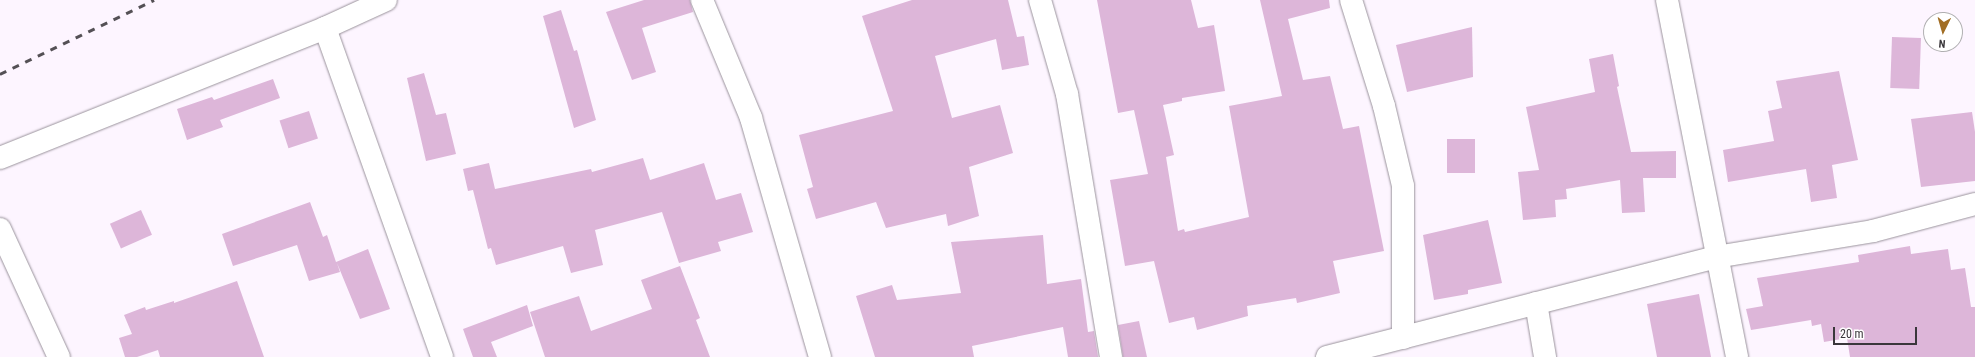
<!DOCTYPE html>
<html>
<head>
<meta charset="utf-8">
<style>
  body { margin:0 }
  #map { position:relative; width:1975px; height:357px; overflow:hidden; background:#fdf5ff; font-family:"Roboto Condensed",sans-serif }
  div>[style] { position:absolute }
  .building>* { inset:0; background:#ddb6d9; transform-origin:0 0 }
  .roads { filter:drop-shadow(0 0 1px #9a939c) drop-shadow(0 0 1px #9a939c) }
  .street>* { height:22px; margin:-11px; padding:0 11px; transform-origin:11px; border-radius:11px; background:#fff }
  .rail>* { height:3px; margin-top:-1.5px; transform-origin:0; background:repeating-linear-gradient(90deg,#545055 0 7px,transparent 0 14px) }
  span { translate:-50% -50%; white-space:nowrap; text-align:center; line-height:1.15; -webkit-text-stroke:3px #fff; paint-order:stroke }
  .north { position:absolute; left:1923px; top:12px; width:40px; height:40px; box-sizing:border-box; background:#fff; border:1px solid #b0afb1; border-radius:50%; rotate:185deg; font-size:11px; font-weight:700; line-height:16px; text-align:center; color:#3a373b }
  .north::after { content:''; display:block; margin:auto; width:14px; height:18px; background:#a16d24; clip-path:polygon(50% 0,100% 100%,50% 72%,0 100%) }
  .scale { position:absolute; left:1833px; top:327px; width:84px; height:18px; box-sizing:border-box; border:2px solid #3a373b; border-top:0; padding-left:5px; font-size:12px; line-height:14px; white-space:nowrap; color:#3a373b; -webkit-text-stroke:3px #fff; paint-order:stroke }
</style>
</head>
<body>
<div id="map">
  <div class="building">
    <i style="clip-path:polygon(644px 0,690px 0,693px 12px,642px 28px,656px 72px,632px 80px,606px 12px)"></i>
    <i style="clip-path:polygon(912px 0,1008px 0,1017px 37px,1024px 36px,1029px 65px,1002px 70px,996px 39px,935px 56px,952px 118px,1000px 105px,1013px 153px,969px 167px,979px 216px,948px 226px,946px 214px,886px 228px,876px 202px,816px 219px,807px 189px,813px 187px,799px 135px,893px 111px,862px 16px)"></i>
    <i style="clip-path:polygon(1097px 0,1191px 0,1198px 28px,1214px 25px,1225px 91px,1182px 98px,1182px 101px,1163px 105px,1174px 155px,1166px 157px,1178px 231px,1184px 229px,1185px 232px,1249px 217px,1229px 106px,1282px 96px,1260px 0,1329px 0,1330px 8px,1288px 19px,1303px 80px,1330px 76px,1343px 129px,1359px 126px,1384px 251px,1333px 261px,1340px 293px,1297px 303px,1296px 298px,1247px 306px,1248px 316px,1197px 330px,1194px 317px,1169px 323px,1154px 261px,1125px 266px,1110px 180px,1148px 174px,1134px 110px,1118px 113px)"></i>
    <i style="clip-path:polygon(561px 10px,574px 51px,577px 50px,596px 120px,574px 128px,543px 16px)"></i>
    <i style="clip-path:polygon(1472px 27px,1473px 77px,1407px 92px,1396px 45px)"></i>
    <i style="left:1892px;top:37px;width:29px;height:51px;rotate:2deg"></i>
    <i style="clip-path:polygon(1613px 54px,1619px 86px,1617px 87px,1631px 152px,1676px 151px,1676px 178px,1643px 178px,1645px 212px,1622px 213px,1620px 180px,1566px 189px,1567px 199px,1555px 200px,1556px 217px,1523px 220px,1518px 172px,1539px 170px,1526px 107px,1595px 92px,1589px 59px)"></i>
    <i style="clip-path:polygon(1839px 71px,1858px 160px,1832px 165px,1837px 198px,1811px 202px,1806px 169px,1728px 182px,1723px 150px,1774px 141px,1768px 111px,1782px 108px,1776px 81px)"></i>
    <i style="clip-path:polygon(424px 73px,436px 115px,446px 113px,456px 154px,426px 161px,407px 78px)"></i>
    <i style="clip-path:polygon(273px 79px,280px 98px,220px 120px,223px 127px,187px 140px,177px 109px,212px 97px,214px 100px)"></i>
    <i style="left:309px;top:111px;width:29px;height:31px;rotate:72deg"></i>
    <i style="clip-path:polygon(1972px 112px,1975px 132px,1975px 181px,1921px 187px,1911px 119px)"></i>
    <i style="left:1447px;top:139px;width:28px;height:34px"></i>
    <i style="clip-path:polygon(643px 158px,650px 180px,704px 163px,716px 200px,741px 193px,753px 232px,718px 242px,721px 251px,679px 263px,662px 212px,595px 230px,603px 265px,571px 273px,563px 246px,496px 265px,491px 248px,488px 249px,473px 190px,468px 191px,463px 169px,489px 163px,495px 189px,591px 169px,592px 172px)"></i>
    <i style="clip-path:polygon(310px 202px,323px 237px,327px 235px,336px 262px,368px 249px,390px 309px,360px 319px,337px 263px,340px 272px,309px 281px,297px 245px,233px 266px,222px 234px)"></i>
    <i style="left:141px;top:210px;width:27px;height:34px;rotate:66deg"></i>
    <i style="clip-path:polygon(1488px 220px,1502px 283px,1468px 290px,1468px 294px,1434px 300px,1423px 235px)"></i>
    <i style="clip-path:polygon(1043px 235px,1047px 284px,1081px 279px,1088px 332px,1094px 331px,1098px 357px,1068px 357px,1063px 327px,972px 346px,974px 357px,875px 357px,856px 296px,892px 285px,897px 300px,961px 293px,951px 242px)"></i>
    <i style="clip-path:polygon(1910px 246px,1911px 254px,1948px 249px,1951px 270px,1965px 268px,1971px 307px,1975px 307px,1975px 357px,1850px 357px,1847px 338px,1824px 342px,1821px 324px,1812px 326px,1811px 320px,1751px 330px,1746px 309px,1763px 306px,1757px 278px,1859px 262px,1858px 255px)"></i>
    <i style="clip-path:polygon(680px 266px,700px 318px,696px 320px,710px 357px,545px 357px,530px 312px,579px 296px,591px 331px,652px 309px,641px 280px)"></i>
    <i style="clip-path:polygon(237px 281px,264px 357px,160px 357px,158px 350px,137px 357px,125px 357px,119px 338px,132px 334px,124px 315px,145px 307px,146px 310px,174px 301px,174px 303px)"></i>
    <i style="clip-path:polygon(1699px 294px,1711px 357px,1657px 357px,1647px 304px)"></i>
    <i style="clip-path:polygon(527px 305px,533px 326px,491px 342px,497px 357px,473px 357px,463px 329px)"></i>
    <i style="clip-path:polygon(1139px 321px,1147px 357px,1123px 357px,1118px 325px)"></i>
  </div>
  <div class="roads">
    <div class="street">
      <i style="left:702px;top:0;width:128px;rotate:67.4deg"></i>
      <i style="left:751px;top:118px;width:249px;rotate:73.9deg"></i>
      <i style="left:1040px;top:0;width:98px;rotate:74deg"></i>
      <i style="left:1067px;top:94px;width:267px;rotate:80.5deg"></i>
      <i style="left:1351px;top:0;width:111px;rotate:72.7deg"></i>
      <i style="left:1384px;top:106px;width:82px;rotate:76.6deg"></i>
      <i style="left:1403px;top:186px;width:152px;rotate:90deg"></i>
      <i style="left:1667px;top:0;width:364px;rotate:78.9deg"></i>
      <i style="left:325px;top:28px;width:349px;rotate:70.4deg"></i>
      <i style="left:0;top:158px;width:350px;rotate:-21.8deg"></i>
      <i style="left:325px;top:28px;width:67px;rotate:-24.7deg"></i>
      <i style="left:0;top:229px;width:141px;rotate:65.3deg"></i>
      <i style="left:1536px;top:303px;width:55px;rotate:80.5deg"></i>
      <i style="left:1327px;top:357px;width:402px;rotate:-14.4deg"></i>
      <i style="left:1716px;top:257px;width:159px;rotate:-9.4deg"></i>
      <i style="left:1873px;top:231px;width:106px;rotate:-14.8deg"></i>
    </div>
  </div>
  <div class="rail">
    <i style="left:0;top:74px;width:171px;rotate:-25.7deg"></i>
  </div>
  <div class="north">N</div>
  <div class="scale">20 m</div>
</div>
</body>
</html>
